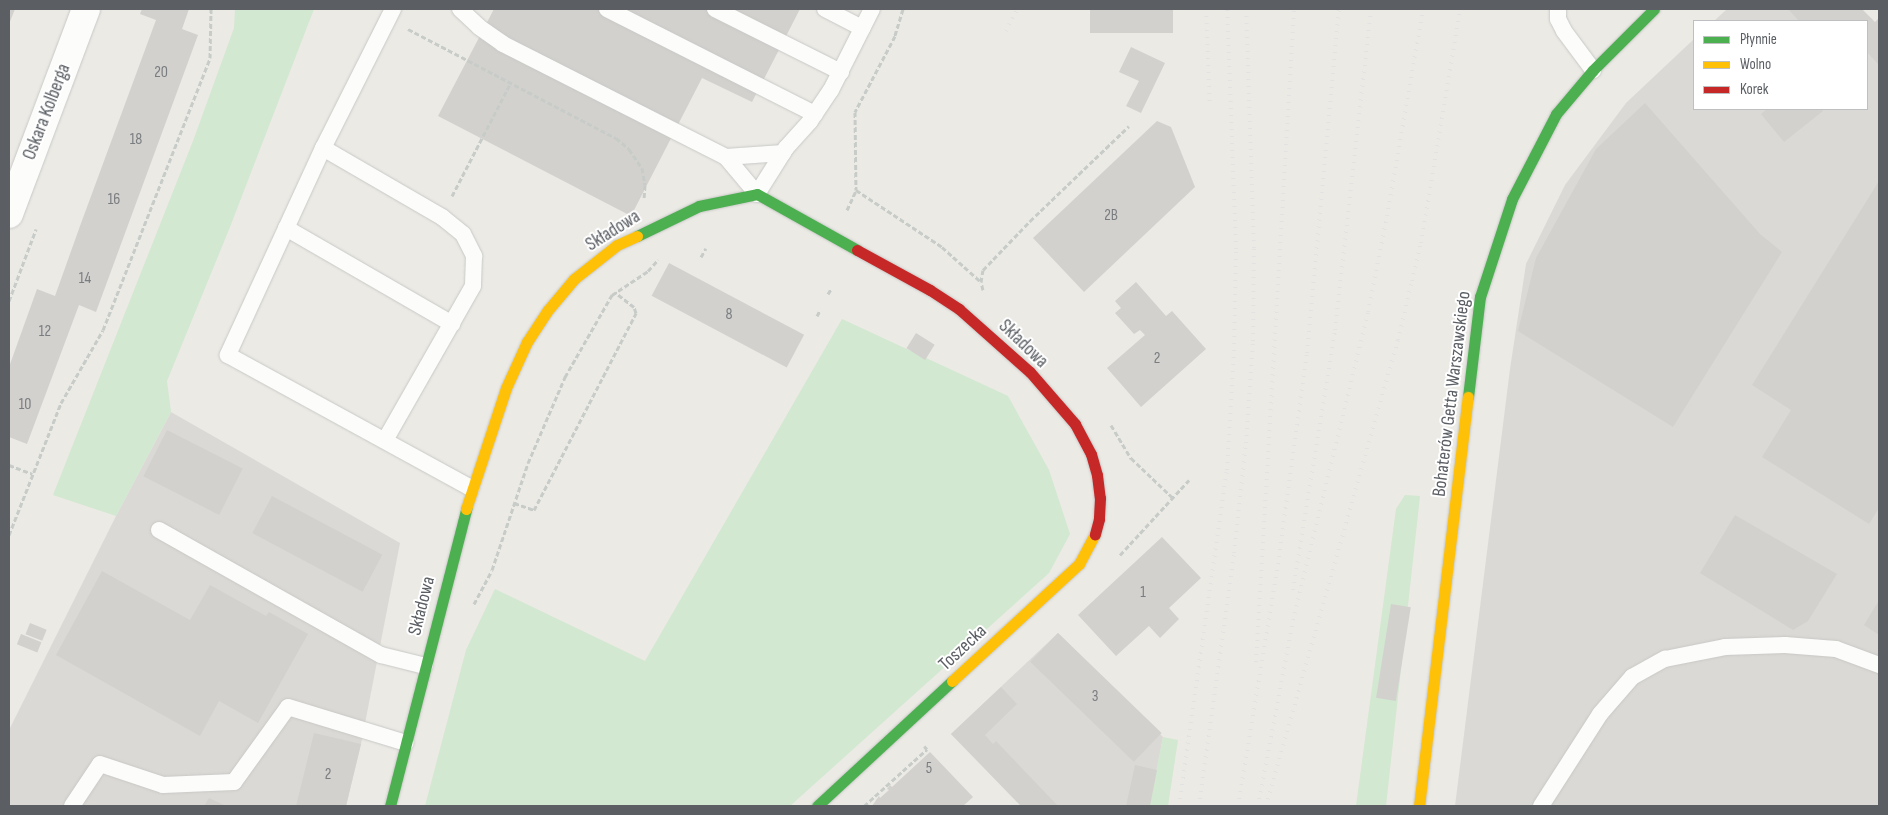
<!DOCTYPE html>
<html>
<head>
<meta charset="utf-8">
<style>
  body { margin:0 }
  #map { position:relative; width:1888px; height:815px; overflow:hidden; background:#ebeae5; font-family:"Sofia Sans Condensed",sans-serif }
  div>[style] { position:absolute }
  .industrial>* { inset:0; background:#dbd9d5 }
  .green>* { inset:0; background:#d2e8d0 }
  .building>* { inset:0; background:#d2d1ce; transform-origin:0 0 }
  .path>* { height:3px; margin-top:-1.5px; transform-origin:0; background:repeating-linear-gradient(90deg,#c7ccc9 0 5px,transparent 0 7.5px) }
  .roads { filter:drop-shadow(0 0 1px #c8c8c6) drop-shadow(0 0 1px #c8c8c6) }
  .lane>* { height:16px; margin:-8px; padding:0 8px; transform-origin:8px; border-radius:8px; background:#fcfcfb }
  .street>* { height:28px; margin:-14px; padding:0 14px; transform-origin:14px; border-radius:14px; background:#fcfcfb }
  .fast>* { height:11px; margin:-5.5px; padding:0 5.5px; transform-origin:5.5px; border-radius:5.5px; background:#4caf50 }
  .slow>* { height:11px; margin:-5.5px; padding:0 5.5px; transform-origin:5.5px; border-radius:5.5px; background:#ffc107 }
  .jam>* { height:11px; margin:-5.5px; padding:0 5.5px; transform-origin:5.5px; border-radius:5.5px; background:#c62828 }
  .rail>* { height:4px; margin-top:-2px; transform-origin:0; background:repeating-linear-gradient(90deg,#e2e2e2 0 1px,transparent 0 7px) }
  span { translate:-50% -50%; white-space:nowrap; text-align:center; line-height:1.15; -webkit-text-stroke:4px #fff; paint-order:stroke }
  .number-label { font-size:16px; color:#7a7d80 }
  .number-label span { -webkit-text-stroke-width:0 }
  .street-label { font-size:19px; color:#5b5f64 }
  .frame { position:absolute; inset:0; border:10px solid #5b5f64; pointer-events:none }
  .legend { position:absolute; left:1693px; top:20px; width:175px; height:90px; box-sizing:border-box; background:#fff; border:1px solid #bdbfc1; margin:0; padding:6px 9px; list-style:none; font-size:15px; color:#5b5f64 }
  .legend li { display:flex; align-items:center; gap:10px; height:25px }
  .legend b { width:25px; border:1px solid #bdbfc1 }
</style>
</head>
<body>
<div id="map">
  <div class="industrial">
    <i style="clip-path:polygon(1727px 9px,1837px 9px,1849px 21px,1714px 21px)"></i>
    <i style="clip-path:polygon(1694px 39px,1694px 109px,1867px 109px,1867px 39px,1879px 51px,1879px 806px,1455px 806px,1510px 369px,1526px 264px,1565px 185px,1626px 103px)"></i>
    <i style="clip-path:polygon(171px 412px,400px 543px,361px 744px,346px 806px,9px 806px,9px 730px,116px 516px)"></i>
    <i style="clip-path:polygon(1058px 633px,1163px 737px,1150px 806px,1021px 806px,951px 734px)"></i>
  </div>
  <div class="green">
    <i style="clip-path:polygon(235px 9px,314px 9px,230px 227px,167px 381px,171px 412px,116px 516px,53px 495px,193px 141px,234px 28px)"></i>
    <i style="clip-path:polygon(842px 319px,1008px 396px,1049px 470px,1070px 534px,1049px 573px,790px 806px,425px 806px,466px 650px,495px 589px,645px 661px)"></i>
    <i style="clip-path:polygon(1405px 495px,1420px 496px,1386px 806px,1356px 806px,1396px 509px)"></i>
    <i style="clip-path:polygon(1163px 737px,1178px 740px,1168px 806px,1149px 806px)"></i>
  </div>
  <div class="building">
    <i style="clip-path:polygon(9px 9px,15px 9px,9px 24px)"></i>
    <i style="clip-path:polygon(142px 9px,189px 9px,182px 29px,198px 35px,96px 312px,79px 305px,27px 444px,9px 437px,9px 367px,37px 289px,55px 296px,80px 226px,156px 20px,140px 14px)"></i>
    <i style="clip-path:polygon(494px 9px,800px 9px,752px 102px,702px 78px,631px 216px,438px 116px)"></i>
    <i style="left:1090px;top:9px;width:83px;height:24px"></i>
    <i style="clip-path:polygon(1788px 9px,1862px 9px,1875px 22px,1879px 18px,1879px 65px,1867px 52px,1867px 21px,1799px 21px)"></i>
    <i style="clip-path:polygon(1131px 47px,1165px 63px,1141px 113px,1126px 106px,1139px 81px,1119px 72px)"></i>
    <i style="clip-path:polygon(1645px 103px,1760px 234px,1782px 252px,1673px 427px,1518px 331px,1536px 258px,1596px 149px)"></i>
    <i style="clip-path:polygon(1767px 109px,1821px 109px,1823px 111px,1784px 142px,1761px 114px)"></i>
    <i style="clip-path:polygon(1157px 121px,1171px 127px,1195px 187px,1084px 292px,1033px 238px)"></i>
    <i style="clip-path:polygon(1879px 181px,1879px 508px,1869px 524px,1762px 457px,1791px 410px,1752px 385px)"></i>
    <i style="left:669px;top:263px;width:153px;height:37px;rotate:28deg"></i>
    <i style="clip-path:polygon(1136px 282px,1166px 316px,1172px 311px,1206px 349px,1141px 407px,1107px 368px,1145px 335px,1140px 330px,1134px 334px,1115px 313px,1121px 308px,1115px 301px)"></i>
    <i style="left:916px;top:333px;width:22px;height:18px;rotate:32deg"></i>
    <i style="left:167px;top:430px;width:85px;height:52px;rotate:27deg"></i>
    <i style="left:272px;top:496px;width:125px;height:42px;rotate:28deg"></i>
    <i style="clip-path:polygon(1735px 515px,1837px 574px,1808px 621px,1793px 630px,1700px 573px)"></i>
    <i style="clip-path:polygon(1162px 537px,1201px 578px,1169px 608px,1179px 619px,1160px 638px,1149px 626px,1116px 656px,1078px 615px)"></i>
    <i style="clip-path:polygon(102px 571px,190px 620px,210px 585px,266px 616px,269px 612px,308px 634px,258px 723px,219px 701px,200px 736px,56px 655px)"></i>
    <i style="clip-path:polygon(1878px 602px,1879px 603px,1879px 635px,1864px 625px)"></i>
    <i style="left:1391px;top:604px;width:20px;height:95px;rotate:9deg"></i>
    <i style="left:30px;top:623px;width:18px;height:12px;rotate:22deg"></i>
    <i style="left:1058px;top:633px;width:144px;height:40px;rotate:44deg"></i>
    <i style="left:21px;top:634px;width:22px;height:11px;rotate:22deg"></i>
    <i style="clip-path:polygon(1001px 687px,1017px 704px,985px 735px,993px 744px,996px 741px,1058px 806px,1021px 806px,951px 734px)"></i>
    <i style="clip-path:polygon(314px 733px,361px 744px,346px 806px,296px 806px)"></i>
    <i style="clip-path:polygon(930px 752px,973px 797px,963px 806px,872px 806px,879px 796px,880px 798px,889px 790px,887px 789px,890px 785px,892px 787px)"></i>
    <i style="clip-path:polygon(1135px 765px,1157px 770px,1150px 806px,1126px 806px)"></i>
    <i style="clip-path:polygon(209px 798px,226px 806px,204px 806px)"></i>
  </div>
  <div class="path">
    <i style="left:903px;top:9px;width:28px;rotate:107deg"></i>
    <i style="left:895px;top:36px;width:86px;rotate:117.8deg"></i>
    <i style="left:855px;top:112px;width:78px;rotate:89.3deg"></i>
    <i style="left:856px;top:190px;width:103px;rotate:33.5deg"></i>
    <i style="left:942px;top:247px;width:52px;rotate:41.9deg"></i>
    <i style="left:408px;top:29px;width:235px;rotate:27.7deg"></i>
    <i style="left:616px;top:138px;width:17px;rotate:40deg"></i>
    <i style="left:629px;top:149px;width:23px;rotate:56deg"></i>
    <i style="left:642px;top:168px;width:17px;rotate:80deg"></i>
    <i style="left:645px;top:185px;width:14px;rotate:94deg"></i>
    <i style="left:452px;top:196px;width:128px;rotate:-62.6deg"></i>
    <i style="left:847px;top:210px;width:21px;rotate:-65deg"></i>
    <i style="left:701px;top:257px;width:10px;rotate:-61deg"></i>
    <i style="left:983px;top:290px;width:8px;rotate:-104deg"></i>
    <i style="left:981px;top:282px;width:12px;rotate:-81deg"></i>
    <i style="left:983px;top:270px;width:68px;rotate:-46.2deg"></i>
    <i style="left:1030px;top:221px;width:137px;rotate:-43.8deg"></i>
    <i style="left:828px;top:294px;width:6px;rotate:-59deg"></i>
    <i style="left:9px;top:301px;width:77px;rotate:-69.4deg"></i>
    <i style="left:817px;top:316px;width:7px;rotate:-63deg"></i>
    <i style="left:1111px;top:425px;width:39px;rotate:59deg"></i>
    <i style="left:1131px;top:458px;width:58px;rotate:43.6deg"></i>
    <i style="left:9px;top:465px;width:25px;rotate:21deg"></i>
    <i style="left:514px;top:503px;width:21px;rotate:19deg"></i>
    <i style="left:534px;top:510px;width:222px;rotate:-62.6deg"></i>
    <i style="left:636px;top:313px;width:6px;rotate:-108deg"></i>
    <i style="left:634px;top:307px;width:24px;rotate:-142deg"></i>
    <i style="left:9px;top:535px;width:142px;rotate:-68.5deg"></i>
    <i style="left:61px;top:403px;width:84px;rotate:-60.1deg"></i>
    <i style="left:103px;top:330px;width:292px;rotate:-68.5deg"></i>
    <i style="left:210px;top:58px;width:49px;rotate:-88.8deg"></i>
    <i style="left:1120px;top:555px;width:102px;rotate:-47.4deg"></i>
    <i style="left:474px;top:604px;width:38px;rotate:-62deg"></i>
    <i style="left:492px;top:570px;width:113px;rotate:-71.4deg"></i>
    <i style="left:528px;top:463px;width:94px;rotate:-66.7deg"></i>
    <i style="left:565px;top:377px;width:95px;rotate:-60.2deg"></i>
    <i style="left:612px;top:295px;width:43px;rotate:-33.7deg"></i>
    <i style="left:648px;top:271px;width:15px;rotate:-48deg"></i>
    <i style="left:864px;top:806px;width:85px;rotate:-42.1deg"></i>
    <i style="left:927px;top:749px;width:4px;rotate:-135deg"></i>
  </div>
  <div class="roads">
    <div class="lane">
      <i style="left:393px;top:9px;width:156px;rotate:116.7deg"></i>
      <i style="left:323px;top:148px;width:228px;rotate:114.7deg"></i>
      <i style="left:228px;top:355px;width:277px;rotate:28.7deg"></i>
      <i style="left:460px;top:9px;width:26px;rotate:43deg"></i>
      <i style="left:479px;top:27px;width:29px;rotate:35deg"></i>
      <i style="left:503px;top:44px;width:250px;rotate:26.9deg"></i>
      <i style="left:726px;top:157px;width:48px;rotate:50deg"></i>
      <i style="left:757px;top:194px;width:54px;rotate:-57.8deg"></i>
      <i style="left:786px;top:148px;width:36px;rotate:-48deg"></i>
      <i style="left:810px;top:121px;width:37px;rotate:-56deg"></i>
      <i style="left:831px;top:90px;width:91px;rotate:-63.2deg"></i>
      <i style="left:607px;top:9px;width:233px;rotate:26.8deg"></i>
      <i style="left:715px;top:9px;width:141px;rotate:26.6deg"></i>
      <i style="left:825px;top:9px;width:42px;rotate:27.2deg"></i>
      <i style="left:1558px;top:9px;width:10px;rotate:90deg"></i>
      <i style="left:1558px;top:19px;width:13px;rotate:63deg"></i>
      <i style="left:1564px;top:31px;width:49px;rotate:53.4deg"></i>
      <i style="left:323px;top:148px;width:138px;rotate:30.1deg"></i>
      <i style="left:442px;top:217px;width:27px;rotate:39deg"></i>
      <i style="left:463px;top:234px;width:25px;rotate:63deg"></i>
      <i style="left:474px;top:256px;width:30px;rotate:92deg"></i>
      <i style="left:473px;top:286px;width:177px;rotate:119.7deg"></i>
      <i style="left:726px;top:157px;width:57px;rotate:-4deg"></i>
      <i style="left:286px;top:228px;width:192px;rotate:30deg"></i>
      <i style="left:159px;top:530px;width:255px;rotate:29.4deg"></i>
      <i style="left:381px;top:655px;width:45px;rotate:14deg"></i>
      <i style="left:72px;top:806px;width:50px;rotate:-56.3deg"></i>
      <i style="left:100px;top:764px;width:66px;rotate:18.4deg"></i>
      <i style="left:163px;top:785px;width:71px;rotate:-2.4deg"></i>
      <i style="left:234px;top:782px;width:92px;rotate:-54.2deg"></i>
      <i style="left:288px;top:707px;width:123px;rotate:17deg"></i>
      <i style="left:1541px;top:806px;width:109px;rotate:-57.3deg"></i>
      <i style="left:1600px;top:714px;width:49px;rotate:-49.1deg"></i>
      <i style="left:1632px;top:677px;width:38px;rotate:-29deg"></i>
      <i style="left:1665px;top:659px;width:61px;rotate:-11.3deg"></i>
      <i style="left:1725px;top:647px;width:60px;rotate:-1.9deg"></i>
      <i style="left:1785px;top:645px;width:51px;rotate:4.5deg"></i>
      <i style="left:1836px;top:649px;width:46px;rotate:20.4deg"></i>
    </div>
    <div class="street">
      <i style="left:9px;top:214px;width:219px;rotate:-69.4deg"></i>
    </div>
    <div class="fast">
      <i style="left:637px;top:236px;width:69px;rotate:-25.8deg"></i>
      <i style="left:699px;top:206px;width:59px;rotate:-11.7deg"></i>
      <i style="left:757px;top:194px;width:115px;rotate:29.2deg"></i>
      <i style="left:1468px;top:397px;width:101px;rotate:-83.2deg"></i>
      <i style="left:1480px;top:297px;width:103px;rotate:-71.9deg"></i>
      <i style="left:1512px;top:199px;width:96px;rotate:-62.6deg"></i>
      <i style="left:1556px;top:114px;width:57px;rotate:-49.9deg"></i>
      <i style="left:1593px;top:70px;width:86px;rotate:-45deg"></i>
      <i style="left:390px;top:806px;width:307px;rotate:-75.6deg"></i>
      <i style="left:817px;top:806px;width:184px;rotate:-42.8deg"></i>
    </div>
    <div class="slow">
      <i style="left:466px;top:509px;width:127px;rotate:-71.7deg"></i>
      <i style="left:506px;top:388px;width:51px;rotate:-65.5deg"></i>
      <i style="left:527px;top:342px;width:38px;rotate:-57deg"></i>
      <i style="left:548px;top:310px;width:40px;rotate:-50deg"></i>
      <i style="left:574px;top:279px;width:55px;rotate:-38.3deg"></i>
      <i style="left:617px;top:245px;width:22px;rotate:-24deg"></i>
      <i style="left:952px;top:681px;width:173px;rotate:-42.7deg"></i>
      <i style="left:1079px;top:564px;width:34px;rotate:-62deg"></i>
      <i style="left:1419px;top:806px;width:412px;rotate:-83.2deg"></i>
    </div>
    <div class="jam">
      <i style="left:857px;top:250px;width:83px;rotate:28.7deg"></i>
      <i style="left:930px;top:290px;width:35px;rotate:33deg"></i>
      <i style="left:959px;top:309px;width:95px;rotate:41.6deg"></i>
      <i style="left:1030px;top:372px;width:69px;rotate:49.1deg"></i>
      <i style="left:1075px;top:424px;width:34px;rotate:62deg"></i>
      <i style="left:1091px;top:454px;width:22px;rotate:74deg"></i>
      <i style="left:1097px;top:475px;width:23px;rotate:83deg"></i>
      <i style="left:1100px;top:498px;width:21px;rotate:93deg"></i>
      <i style="left:1099px;top:519px;width:16px;rotate:105deg"></i>
    </div>
  </div>
  <div class="rail">
    <i style="left:1206px;top:9px;width:98px;rotate:87.7deg"></i>
    <i style="left:1006px;top:31px;width:25px;rotate:-63deg"></i>
    <i style="left:1293px;top:590px;width:263px;rotate:-80.8deg"></i>
    <i style="left:1335px;top:330px;width:323px;rotate:-83.6deg"></i>
    <i style="left:1256px;top:662px;width:654px;rotate:-86.67deg"></i>
    <i style="left:1179px;top:806px;width:339px;rotate:-81.9deg"></i>
    <i style="left:1227px;top:470px;width:119px;rotate:-86.6deg"></i>
    <i style="left:1234px;top:351px;width:102px;rotate:-88.9deg"></i>
    <i style="left:1236px;top:249px;width:240px;rotate:-92.1deg"></i>
    <i style="left:1199px;top:806px;width:255px;rotate:-82.1deg"></i>
    <i style="left:1234px;top:553px;width:111px;rotate:-83.8deg"></i>
    <i style="left:1246px;top:443px;width:102px;rotate:-86.1deg"></i>
    <i style="left:1253px;top:341px;width:93px;rotate:-89.4deg"></i>
    <i style="left:1254px;top:248px;width:239px;rotate:-91.9deg"></i>
    <i style="left:1238px;top:806px;width:245px;rotate:-80.6deg"></i>
    <i style="left:1278px;top:564px;width:213px;rotate:-82.2deg"></i>
    <i style="left:1307px;top:353px;width:345px;rotate:-84.7deg"></i>
    <i style="left:1258px;top:806px;width:189px;rotate:-79.3deg"></i>
    <i style="left:1293px;top:620px;width:317px;rotate:-76.3deg"></i>
    <i style="left:1368px;top:312px;width:98px;rotate:-78.8deg"></i>
    <i style="left:1387px;top:216px;width:210px;rotate:-80.1deg"></i>
    <i style="left:1266px;top:806px;width:484px;rotate:-74.2deg"></i>
    <i style="left:1398px;top:340px;width:61px;rotate:-76.7deg"></i>
    <i style="left:1412px;top:281px;width:39px;rotate:-77deg"></i>
    <i style="left:1421px;top:243px;width:237px;rotate:-80.5deg"></i>
  </div>
  <div class="number-label">
    <span style="left:161px;top:73px">20</span>
    <span style="left:136px;top:140px">18</span>
    <span style="left:114px;top:200px">16</span>
    <span style="left:1111px;top:216px">2B</span>
    <span style="left:85px;top:279px">14</span>
    <span style="left:729px;top:315px">8</span>
    <span style="left:45px;top:332px">12</span>
    <span style="left:1157px;top:359px">2</span>
    <span style="left:25px;top:405px">10</span>
    <span style="left:1143px;top:593px">1</span>
    <span style="left:1095px;top:697px">3</span>
    <span style="left:929px;top:769px">5</span>
    <span style="left:328px;top:775px">2</span>
  </div>
  <div class="street-label">
    <span style="left:47px;top:112px;rotate:-69deg">Oskara Kolberga</span>
    <span style="left:613px;top:231px;rotate:-32deg">Składowa</span>
    <span style="left:1023px;top:344px;rotate:44deg">Składowa</span>
    <span style="left:1452px;top:394px;rotate:-83deg">Bohaterów Getta Warszawskiego</span>
    <span style="left:422px;top:606px;rotate:-76deg">Składowa</span>
    <span style="left:963px;top:648px;rotate:-43deg">Toszecka</span>
  </div>
  <div class="frame"></div>
  <ul class="legend">
  <li><b style="height:6px;background:#4caf50"></b>Płynnie</li>
  <li><b style="height:6px;background:#ffc107"></b>Wolno</li>
  <li><b style="height:6px;background:#c62828"></b>Korek</li>
  </ul>
</div>
</body>
</html>
